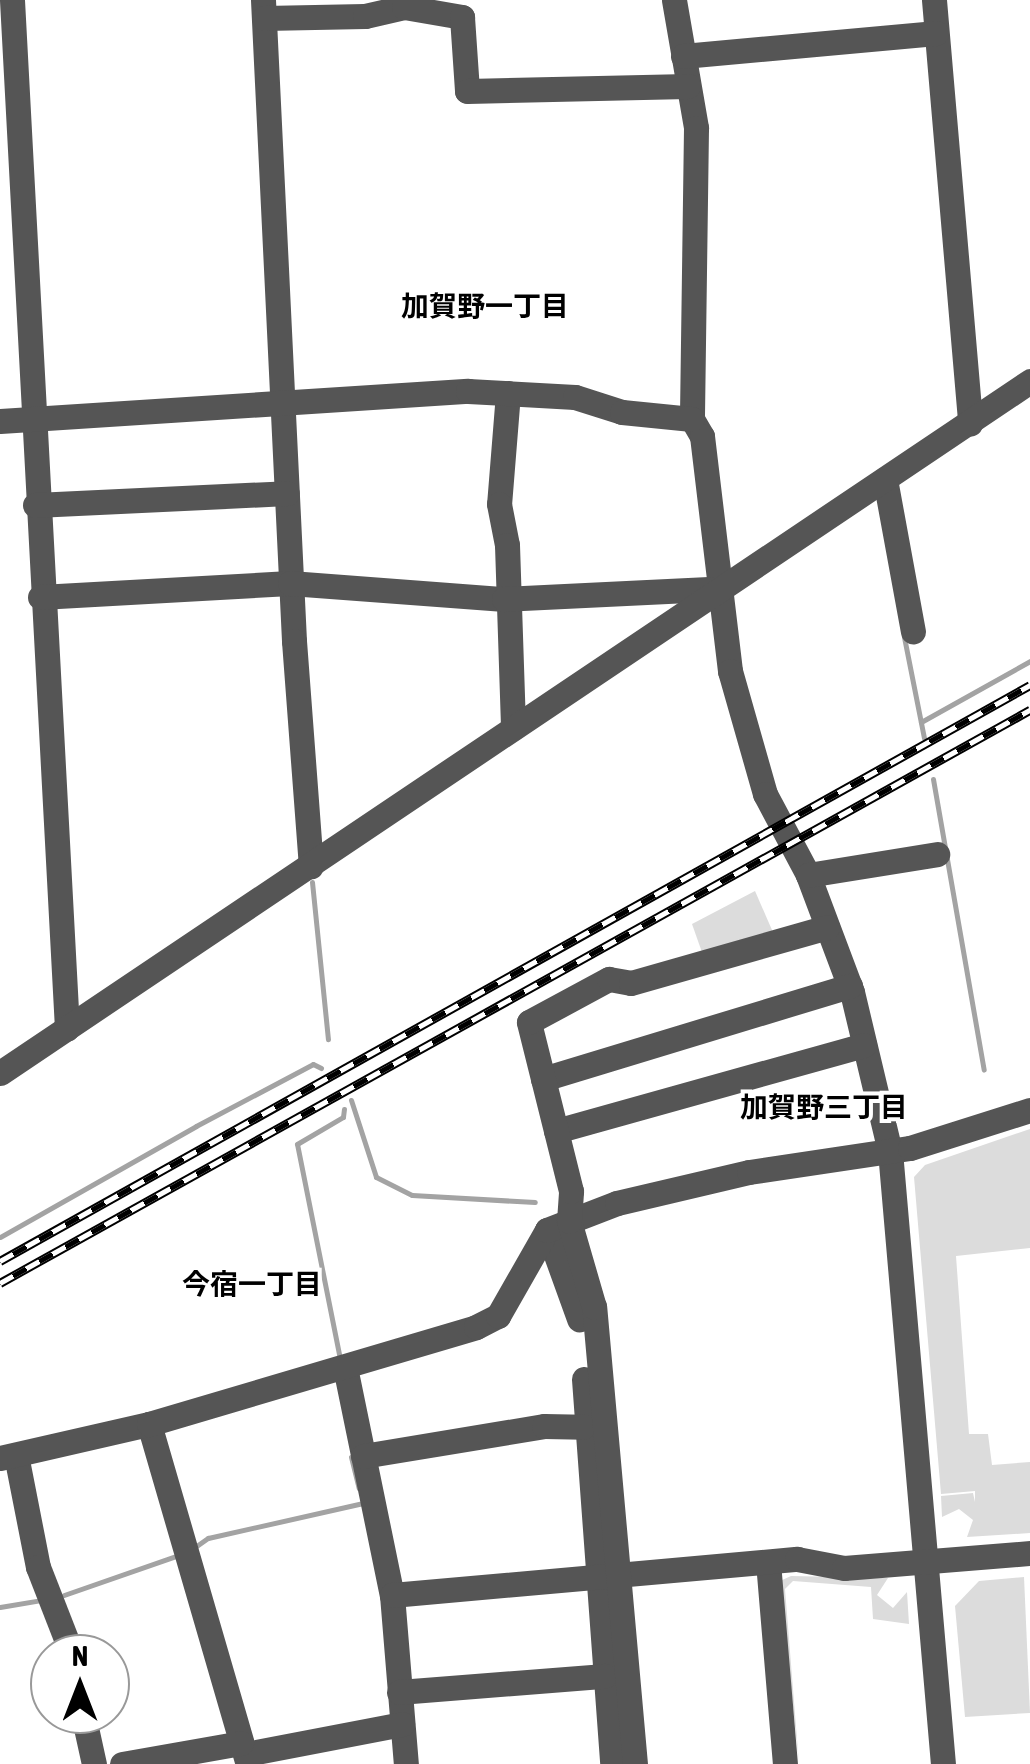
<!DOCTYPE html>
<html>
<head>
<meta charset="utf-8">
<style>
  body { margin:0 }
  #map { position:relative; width:1030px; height:1764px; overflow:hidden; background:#fff; font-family:"Asap Condensed","Noto Sans JP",sans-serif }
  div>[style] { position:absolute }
  .green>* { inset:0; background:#dcdcdc }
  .stream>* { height:5px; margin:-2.5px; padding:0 2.5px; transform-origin:2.5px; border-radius:2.5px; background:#a3a3a3 }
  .minor>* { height:25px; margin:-12.5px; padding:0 12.5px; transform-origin:12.5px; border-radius:12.5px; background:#555 }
  .rail>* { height:9px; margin-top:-4.5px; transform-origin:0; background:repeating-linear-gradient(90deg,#fff 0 15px,#000 0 30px); box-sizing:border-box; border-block:2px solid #000 }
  span { translate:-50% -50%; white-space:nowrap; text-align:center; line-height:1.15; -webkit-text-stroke:8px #fff; paint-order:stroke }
  .neighbourhood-label { font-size:28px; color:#000; font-weight:700 }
  .north { position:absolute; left:30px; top:1634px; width:100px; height:100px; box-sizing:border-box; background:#fff; border:2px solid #999; border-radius:50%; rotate:0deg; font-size:28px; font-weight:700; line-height:40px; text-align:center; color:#000 }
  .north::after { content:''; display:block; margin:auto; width:35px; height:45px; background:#000; clip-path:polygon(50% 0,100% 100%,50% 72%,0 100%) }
</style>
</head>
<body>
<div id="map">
  <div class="green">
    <i style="clip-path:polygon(755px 891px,775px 937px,704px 958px,692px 924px)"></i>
    <i style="clip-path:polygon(1030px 1129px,1030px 1248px,956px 1256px,969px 1434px,988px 1434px,992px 1465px,1030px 1462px,1030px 1533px,967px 1537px,973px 1520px,959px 1509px,942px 1517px,941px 1496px,973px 1493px,975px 1502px,975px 1491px,941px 1494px,914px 1177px,925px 1165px)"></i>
    <i style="clip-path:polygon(791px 1576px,888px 1578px,877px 1595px,893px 1608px,907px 1592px,909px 1624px,873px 1619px,871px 1587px,793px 1581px,785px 1589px,799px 1764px,780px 1581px)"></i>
    <i style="clip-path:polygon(1024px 1577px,1030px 1713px,965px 1717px,955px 1606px,979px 1581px)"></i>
  </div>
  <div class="stream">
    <i style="left:904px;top:637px;width:103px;rotate:78.8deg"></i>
    <i style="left:921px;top:722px;width:125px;rotate:-29.2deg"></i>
    <i style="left:933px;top:779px;width:295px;rotate:80.1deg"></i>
    <i style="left:312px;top:882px;width:158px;rotate:84.2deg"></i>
    <i style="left:351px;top:1100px;width:81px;rotate:72deg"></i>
    <i style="left:376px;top:1177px;width:40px;rotate:26.6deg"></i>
    <i style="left:412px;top:1195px;width:123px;rotate:3.3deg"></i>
    <i style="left:0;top:1237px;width:225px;rotate:-29.5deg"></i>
    <i style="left:196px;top:1126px;width:132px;rotate:-27.9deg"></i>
    <i style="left:313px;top:1064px;width:9px;rotate:27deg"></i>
    <i style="left:340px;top:1359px;width:219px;rotate:-101.3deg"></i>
    <i style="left:297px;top:1144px;width:53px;rotate:-30.4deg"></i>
    <i style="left:343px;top:1117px;width:8px;rotate:-83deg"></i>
    <i style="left:351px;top:1457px;width:32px;rotate:76deg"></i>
    <i style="left:195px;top:1547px;width:16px;rotate:-35deg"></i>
    <i style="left:208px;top:1538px;width:159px;rotate:-12.7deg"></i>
    <i style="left:64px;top:1595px;width:119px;rotate:-19.2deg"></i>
    <i style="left:0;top:1607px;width:43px;rotate:-9.5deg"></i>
  </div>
  <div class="minor">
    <i style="left:12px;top:0;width:1030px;rotate:86.94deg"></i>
    <i style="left:263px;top:0;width:642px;rotate:87.23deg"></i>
    <i style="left:294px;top:641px;width:226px;rotate:85.7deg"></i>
    <i style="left:674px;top:0;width:130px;rotate:80.2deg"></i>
    <i style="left:696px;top:128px;width:291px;rotate:90.8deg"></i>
    <i style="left:692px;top:419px;width:20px;rotate:60deg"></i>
    <i style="left:702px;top:436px;width:237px;rotate:83.2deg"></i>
    <i style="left:730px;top:671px;width:128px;rotate:74.1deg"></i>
    <i style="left:765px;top:794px;width:92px;rotate:62deg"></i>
    <i style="left:808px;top:875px;width:125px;rotate:69.4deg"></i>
    <i style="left:852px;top:992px;width:163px;rotate:76.6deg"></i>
    <i style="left:890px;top:1151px;width:615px;rotate:85.06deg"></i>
    <i style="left:934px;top:0;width:425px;rotate:85.1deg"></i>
    <i style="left:264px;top:18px;width:101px;rotate:-1.1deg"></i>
    <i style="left:365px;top:16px;width:40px;rotate:-13deg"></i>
    <i style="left:404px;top:7px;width:59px;rotate:9.8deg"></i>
    <i style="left:462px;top:17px;width:74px;rotate:86.1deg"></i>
    <i style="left:467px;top:91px;width:221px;rotate:-1.3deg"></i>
    <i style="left:683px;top:56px;width:254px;rotate:-5.2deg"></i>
    <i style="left:508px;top:393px;width:111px;rotate:94.6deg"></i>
    <i style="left:499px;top:504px;width:42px;rotate:79deg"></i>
    <i style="left:507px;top:545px;width:183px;rotate:88.1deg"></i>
    <i style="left:0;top:421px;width:469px;rotate:-3.7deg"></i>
    <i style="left:468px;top:391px;width:107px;rotate:3.2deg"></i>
    <i style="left:575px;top:397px;width:49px;rotate:17.7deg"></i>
    <i style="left:622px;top:412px;width:70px;rotate:5.7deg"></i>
    <i style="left:885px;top:479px;width:155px;rotate:79.6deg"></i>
    <i style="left:35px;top:505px;width:252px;rotate:-2.7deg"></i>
    <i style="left:40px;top:597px;width:250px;rotate:-3.2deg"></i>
    <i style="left:290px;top:583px;width:215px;rotate:4.3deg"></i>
    <i style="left:504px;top:599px;width:205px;rotate:-2.8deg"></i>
    <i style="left:808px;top:875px;width:131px;rotate:-9.2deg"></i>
    <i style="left:0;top:1073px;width:1241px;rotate:-33.89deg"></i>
    <i style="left:543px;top:1079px;width:321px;rotate:-16.9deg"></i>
    <i style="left:556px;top:1131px;width:320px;rotate:-15.6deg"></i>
    <i style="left:547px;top:1230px;width:95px;rotate:70.2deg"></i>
    <i style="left:345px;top:1367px;width:233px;rotate:78.4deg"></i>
    <i style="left:392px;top:1595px;width:170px;rotate:85.3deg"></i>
    <i style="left:584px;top:1379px;width:386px;rotate:85.8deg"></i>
    <i style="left:149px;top:1424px;width:354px;rotate:73.8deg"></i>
    <i style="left:16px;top:1455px;width:114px;rotate:78.9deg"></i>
    <i style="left:38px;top:1567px;width:93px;rotate:68.7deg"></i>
    <i style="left:363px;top:1456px;width:183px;rotate:-9.4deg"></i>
    <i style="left:544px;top:1426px;width:39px;rotate:1deg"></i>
    <i style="left:0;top:1458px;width:153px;rotate:-12.9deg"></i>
    <i style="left:149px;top:1424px;width:341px;rotate:-16.5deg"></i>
    <i style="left:476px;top:1327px;width:25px;rotate:-27deg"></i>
    <i style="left:498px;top:1316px;width:99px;rotate:-60.3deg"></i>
    <i style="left:547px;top:1230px;width:75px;rotate:-21.1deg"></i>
    <i style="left:617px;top:1203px;width:136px;rotate:-13.2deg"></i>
    <i style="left:749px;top:1172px;width:163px;rotate:-8.5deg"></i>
    <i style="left:910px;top:1148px;width:126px;rotate:-17.6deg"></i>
    <i style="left:768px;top:1562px;width:203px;rotate:85.2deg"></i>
    <i style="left:392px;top:1595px;width:407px;rotate:-5.1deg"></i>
    <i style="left:797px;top:1559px;width:48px;rotate:10.8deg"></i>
    <i style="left:844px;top:1568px;width:187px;rotate:-4.6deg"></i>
    <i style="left:399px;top:1692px;width:206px;rotate:-4.5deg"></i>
    <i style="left:83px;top:1714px;width:51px;rotate:77.6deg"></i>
    <i style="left:246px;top:1754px;width:159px;rotate:-10.9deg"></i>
    <i style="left:122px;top:1764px;width:121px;rotate:-10deg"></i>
    <i style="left:635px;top:1764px;width:459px;rotate:-95.1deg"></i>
    <i style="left:594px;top:1307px;width:90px;rotate:-106.2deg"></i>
    <i style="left:569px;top:1221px;width:30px;rotate:-86deg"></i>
    <i style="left:571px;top:1191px;width:174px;rotate:-104deg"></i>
    <i style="left:529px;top:1022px;width:91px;rotate:-28.3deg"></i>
    <i style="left:609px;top:979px;width:22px;rotate:10deg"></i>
    <i style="left:631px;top:983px;width:204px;rotate:-15.9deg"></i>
  </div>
  <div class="rail">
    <i style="left:0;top:1261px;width:1180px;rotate:-29.21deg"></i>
    <i style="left:0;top:1283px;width:1179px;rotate:-29.09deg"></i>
  </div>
  <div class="neighbourhood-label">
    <span style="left:485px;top:306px">加賀野一丁目</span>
    <span style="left:824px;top:1107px">加賀野三丁目</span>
    <span style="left:252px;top:1284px">今宿一丁目</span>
  </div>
  <div class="north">N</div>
</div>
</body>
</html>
